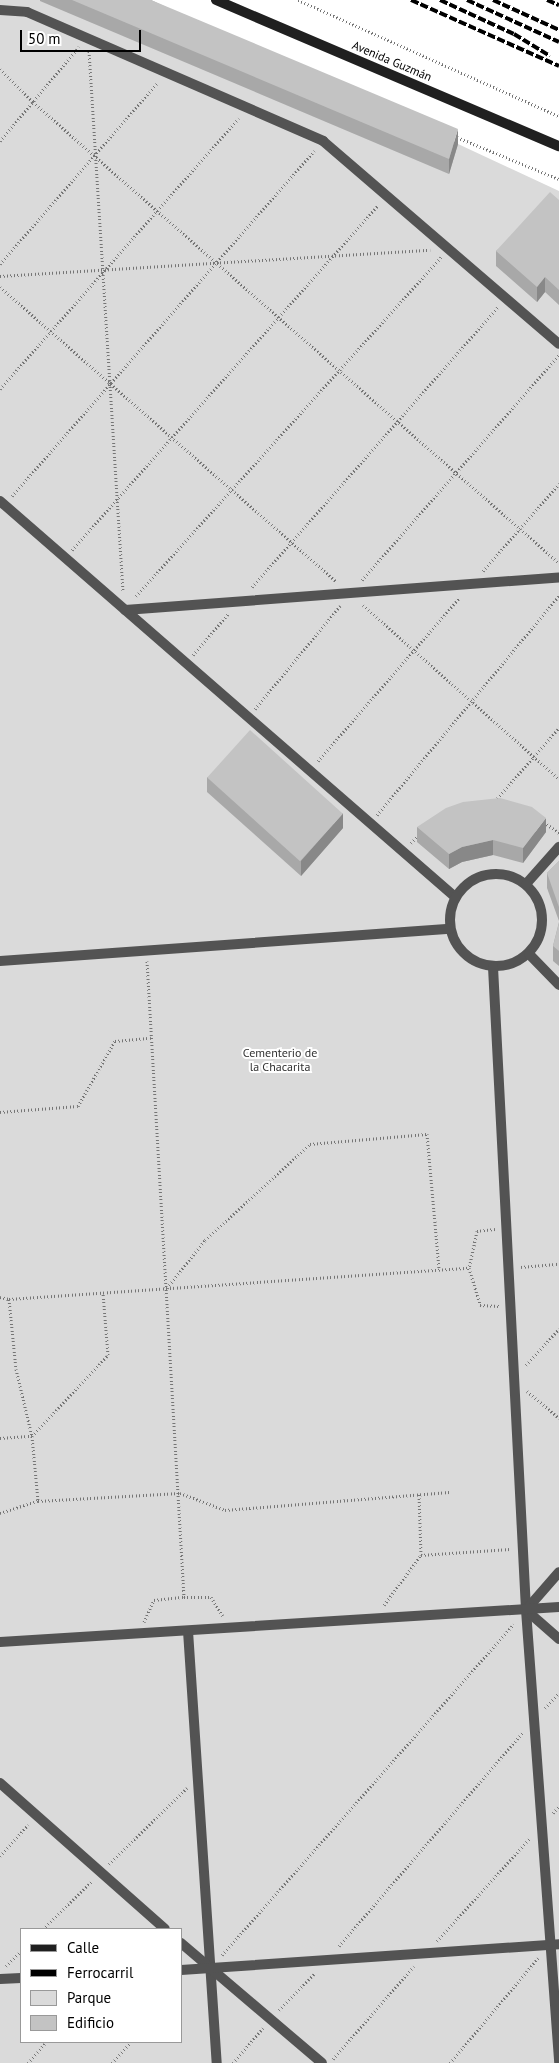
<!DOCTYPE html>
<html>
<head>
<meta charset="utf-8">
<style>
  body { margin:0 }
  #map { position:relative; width:559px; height:2063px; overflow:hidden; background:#fff; font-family:"PT Sans",sans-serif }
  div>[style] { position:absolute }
  .green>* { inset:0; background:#dadada }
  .path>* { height:3px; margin-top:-1.5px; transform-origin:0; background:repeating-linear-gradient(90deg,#757575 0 1px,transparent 0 3.5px) }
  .service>* { height:10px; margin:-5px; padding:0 5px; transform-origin:5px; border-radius:5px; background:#535353 }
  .service>.ring { margin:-5px; padding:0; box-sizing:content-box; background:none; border:10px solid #535353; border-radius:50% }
  .secondary>* { height:10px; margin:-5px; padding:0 5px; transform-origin:5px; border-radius:5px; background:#202020 }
  .rail>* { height:4px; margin-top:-2px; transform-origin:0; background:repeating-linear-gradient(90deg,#000 0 8px,transparent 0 10.5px) }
  .wall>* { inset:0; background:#a8a8a8 }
  .shaded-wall>* { inset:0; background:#888 }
  .building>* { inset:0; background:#c3c3c3; transform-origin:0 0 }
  span { translate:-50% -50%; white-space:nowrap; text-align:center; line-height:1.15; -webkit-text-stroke:4px #fff; paint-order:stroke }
  .street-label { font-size:12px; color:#000 }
  .park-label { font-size:12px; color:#313131 }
  .legend { position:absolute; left:20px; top:1928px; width:162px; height:115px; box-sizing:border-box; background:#fff; border:1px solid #999; margin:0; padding:6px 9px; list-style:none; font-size:15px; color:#000 }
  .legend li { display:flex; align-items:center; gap:10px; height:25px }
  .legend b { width:25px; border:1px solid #999 }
  .scale { position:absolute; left:20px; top:30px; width:121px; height:22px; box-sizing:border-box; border:2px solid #000; border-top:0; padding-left:6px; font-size:15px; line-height:18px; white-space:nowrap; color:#000; -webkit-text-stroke:4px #fff; paint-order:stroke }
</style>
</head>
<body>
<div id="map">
  <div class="green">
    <i style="clip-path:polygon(evenodd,0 0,116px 0,458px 144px,559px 191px,559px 2063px,0 2063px,0 0,21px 1929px,181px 1929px,181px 2042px,21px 2042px,21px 1929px)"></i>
  </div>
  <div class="path">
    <i style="left:298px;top:0;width:286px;rotate:24deg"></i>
    <i style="left:89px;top:51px;width:542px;rotate:86.4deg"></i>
    <i style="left:0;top:69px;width:47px;rotate:45deg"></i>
    <i style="left:33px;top:102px;width:699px;rotate:41.23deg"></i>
    <i style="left:454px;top:136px;width:113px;rotate:22.3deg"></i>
    <i style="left:0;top:141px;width:123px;rotate:-50deg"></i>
    <i style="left:0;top:264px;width:241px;rotate:-49deg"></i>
    <i style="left:0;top:276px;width:431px;rotate:-3.5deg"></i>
    <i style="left:0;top:287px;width:446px;rotate:41.2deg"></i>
    <i style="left:0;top:389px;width:361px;rotate:-48.6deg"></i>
    <i style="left:12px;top:496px;width:459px;rotate:-48.8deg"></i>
    <i style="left:72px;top:550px;width:461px;rotate:-48.4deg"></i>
    <i style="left:483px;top:571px;width:116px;rotate:-48.9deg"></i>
    <i style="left:362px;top:580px;width:299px;rotate:-48.8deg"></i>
    <i style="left:252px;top:587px;width:374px;rotate:-48.7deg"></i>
    <i style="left:136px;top:596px;width:456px;rotate:-48deg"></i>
    <i style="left:363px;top:605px;width:262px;rotate:41.6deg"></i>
    <i style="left:193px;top:655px;width:54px;rotate:-49.5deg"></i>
    <i style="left:255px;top:709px;width:134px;rotate:-50.5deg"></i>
    <i style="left:318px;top:761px;width:216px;rotate:-49.1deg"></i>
    <i style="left:495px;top:801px;width:97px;rotate:-48.8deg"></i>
    <i style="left:377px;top:815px;width:285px;rotate:-50.3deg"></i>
    <i style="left:544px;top:822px;width:19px;rotate:36deg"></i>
    <i style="left:411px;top:843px;width:13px;rotate:-48deg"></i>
    <i style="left:147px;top:961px;width:637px;rotate:86.67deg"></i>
    <i style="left:0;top:1112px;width:78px;rotate:-4.4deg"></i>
    <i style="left:78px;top:1106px;width:75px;rotate:-60.4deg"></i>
    <i style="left:115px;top:1041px;width:36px;rotate:-5deg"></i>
    <i style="left:495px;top:1229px;width:18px;rotate:174deg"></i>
    <i style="left:477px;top:1231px;width:38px;rotate:102deg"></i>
    <i style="left:469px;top:1268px;width:39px;rotate:73deg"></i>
    <i style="left:480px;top:1305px;width:19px;rotate:3deg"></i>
    <i style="left:521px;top:1267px;width:38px;rotate:-5deg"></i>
    <i style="left:167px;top:1288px;width:61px;rotate:-51.6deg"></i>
    <i style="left:205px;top:1240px;width:142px;rotate:-42.4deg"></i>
    <i style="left:310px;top:1144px;width:117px;rotate:-4.9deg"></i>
    <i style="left:427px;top:1134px;width:136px;rotate:84.9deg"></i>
    <i style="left:0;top:1297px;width:9px;rotate:13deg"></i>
    <i style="left:9px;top:1299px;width:461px;rotate:-3.9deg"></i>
    <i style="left:9px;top:1299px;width:70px;rotate:84.3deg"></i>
    <i style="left:16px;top:1369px;width:69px;rotate:76.6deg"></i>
    <i style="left:32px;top:1436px;width:65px;rotate:84.7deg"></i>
    <i style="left:526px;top:1365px;width:49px;rotate:-47.5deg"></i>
    <i style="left:527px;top:1391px;width:42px;rotate:40.2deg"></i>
    <i style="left:0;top:1438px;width:32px;rotate:-4deg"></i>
    <i style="left:32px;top:1436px;width:111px;rotate:-46.8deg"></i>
    <i style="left:108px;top:1355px;width:62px;rotate:-94.6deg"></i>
    <i style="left:0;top:1513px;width:40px;rotate:-18deg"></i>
    <i style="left:38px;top:1501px;width:142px;rotate:-3.2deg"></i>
    <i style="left:180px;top:1493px;width:48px;rotate:20.7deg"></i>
    <i style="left:225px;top:1510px;width:225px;rotate:-4.6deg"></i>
    <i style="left:421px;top:1555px;width:91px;rotate:-3.8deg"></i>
    <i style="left:384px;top:1605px;width:62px;rotate:-53.5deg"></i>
    <i style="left:421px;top:1555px;width:61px;rotate:-91.9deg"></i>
    <i style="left:144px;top:1622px;width:24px;rotate:-66deg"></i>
    <i style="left:154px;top:1600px;width:30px;rotate:-6deg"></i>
    <i style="left:184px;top:1597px;width:27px"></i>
    <i style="left:211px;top:1597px;width:22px;rotate:58deg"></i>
    <i style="left:545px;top:1708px;width:21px;rotate:-47deg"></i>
    <i style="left:553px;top:1813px;width:9px;rotate:-49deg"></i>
    <i style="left:0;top:1856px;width:42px;rotate:-47.9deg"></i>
    <i style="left:109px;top:1864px;width:109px;rotate:-44.3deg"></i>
    <i style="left:43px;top:1929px;width:69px;rotate:-44.4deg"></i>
    <i style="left:437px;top:1941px;width:139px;rotate:-47.9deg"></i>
    <i style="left:339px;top:1946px;width:281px;rotate:-49.3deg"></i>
    <i style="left:222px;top:1955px;width:441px;rotate:-48.6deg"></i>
    <i style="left:6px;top:1966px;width:21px;rotate:-45deg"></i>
    <i style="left:279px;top:2010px;width:52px;rotate:-45.8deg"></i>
    <i style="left:333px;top:2059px;width:123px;rotate:-48.9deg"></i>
    <i style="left:28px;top:2063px;width:28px;rotate:-49deg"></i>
    <i style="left:112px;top:2063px;width:28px;rotate:-48deg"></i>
    <i style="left:233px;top:2063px;width:46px;rotate:-49.4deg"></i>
    <i style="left:450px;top:2063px;width:137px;rotate:-50deg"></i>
  </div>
  <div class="service">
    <i style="left:0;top:10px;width:27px;rotate:4deg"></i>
    <i style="left:27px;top:12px;width:323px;rotate:23.5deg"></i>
    <i style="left:323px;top:141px;width:311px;rotate:40.7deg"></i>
    <i style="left:0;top:501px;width:603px;rotate:41.03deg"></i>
    <i style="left:125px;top:610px;width:435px;rotate:-4.3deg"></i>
    <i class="ring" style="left:450px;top:874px;width:82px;height:82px"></i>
    <i style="left:526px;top:884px;width:50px;rotate:-48.3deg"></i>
    <i style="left:529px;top:954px;width:43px;rotate:45.9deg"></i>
    <i style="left:0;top:961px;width:451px;rotate:-4.1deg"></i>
    <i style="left:493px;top:967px;width:644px;rotate:87.06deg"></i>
    <i style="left:526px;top:1610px;width:454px;rotate:85.8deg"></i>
    <i style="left:526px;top:1610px;width:50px;rotate:-49deg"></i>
    <i style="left:526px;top:1610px;width:44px;rotate:41.3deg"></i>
    <i style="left:188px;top:1631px;width:433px;rotate:86.2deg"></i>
    <i style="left:0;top:1642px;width:560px;rotate:-3.58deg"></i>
    <i style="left:0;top:1783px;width:220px;rotate:41.5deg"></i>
    <i style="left:181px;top:1943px;width:185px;rotate:40.4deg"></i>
    <i style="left:181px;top:1970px;width:379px;rotate:-3.9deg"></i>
    <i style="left:0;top:1979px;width:21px;rotate:-3deg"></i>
  </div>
  <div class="secondary">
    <i style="left:216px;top:0;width:373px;rotate:23.1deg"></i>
  </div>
  <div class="rail">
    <i style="left:411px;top:0;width:162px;rotate:24deg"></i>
    <i style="left:440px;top:0;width:81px;rotate:24.7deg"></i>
    <i style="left:514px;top:34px;width:42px;rotate:31.4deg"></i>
    <i style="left:467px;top:0;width:101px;rotate:24.5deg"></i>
    <i style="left:493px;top:0;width:72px;rotate:24.4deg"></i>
    <i style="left:547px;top:0;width:13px;rotate:23deg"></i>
  </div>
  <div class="wall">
    <i style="clip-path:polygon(40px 0,151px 0,458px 144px,449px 174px,40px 1px)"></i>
    <i style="clip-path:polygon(559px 200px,559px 305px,545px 292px,537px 302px,496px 266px,496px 251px)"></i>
    <i style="clip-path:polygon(207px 777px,343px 828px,301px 876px,207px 792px)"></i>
    <i style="clip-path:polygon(417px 827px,546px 832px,523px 863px,493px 855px,462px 862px,449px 869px,417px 842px)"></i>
    <i style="clip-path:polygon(559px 861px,559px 921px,547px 888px,547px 873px)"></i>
    <i style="clip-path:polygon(559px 922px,559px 966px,553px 961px,553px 946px)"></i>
  </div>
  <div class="shaded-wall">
    <i style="clip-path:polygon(458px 129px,458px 144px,449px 174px,449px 159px)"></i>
    <i style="clip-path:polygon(545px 277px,545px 292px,537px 302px,537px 287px)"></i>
    <i style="clip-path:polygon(343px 813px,343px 828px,301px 876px,301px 861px)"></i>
    <i style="clip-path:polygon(546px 818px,546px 832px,523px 863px,523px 848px)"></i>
    <i style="clip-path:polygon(493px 840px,493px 855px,462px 862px,449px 869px,449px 854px,462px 847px)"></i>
  </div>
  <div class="building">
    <i style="clip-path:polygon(72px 0,151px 0,458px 129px,449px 159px)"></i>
    <i style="clip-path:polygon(550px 192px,559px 200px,559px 290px,545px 277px,537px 287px,496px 251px)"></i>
    <i style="left:250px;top:730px;width:125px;height:64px;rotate:42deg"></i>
    <i style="clip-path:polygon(500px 798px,532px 807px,546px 818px,523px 848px,493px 840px,462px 847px,449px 854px,417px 827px,446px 808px,463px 802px)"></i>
    <i style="clip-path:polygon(559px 861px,559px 907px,547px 873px)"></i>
    <i style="clip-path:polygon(559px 923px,559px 951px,553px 946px)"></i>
  </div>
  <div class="street-label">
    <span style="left:392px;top:61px;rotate:23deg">Avenida Guzmán</span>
  </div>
  <div class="park-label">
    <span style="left:280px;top:1060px">Cementerio de<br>la Chacarita</span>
  </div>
  <ul class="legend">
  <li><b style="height:6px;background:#202020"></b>Calle</li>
  <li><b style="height:6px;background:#000"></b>Ferrocarril</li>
  <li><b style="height:14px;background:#dadada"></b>Parque</li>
  <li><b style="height:14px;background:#c3c3c3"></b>Edificio</li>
  </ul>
  <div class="scale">50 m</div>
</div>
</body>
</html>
